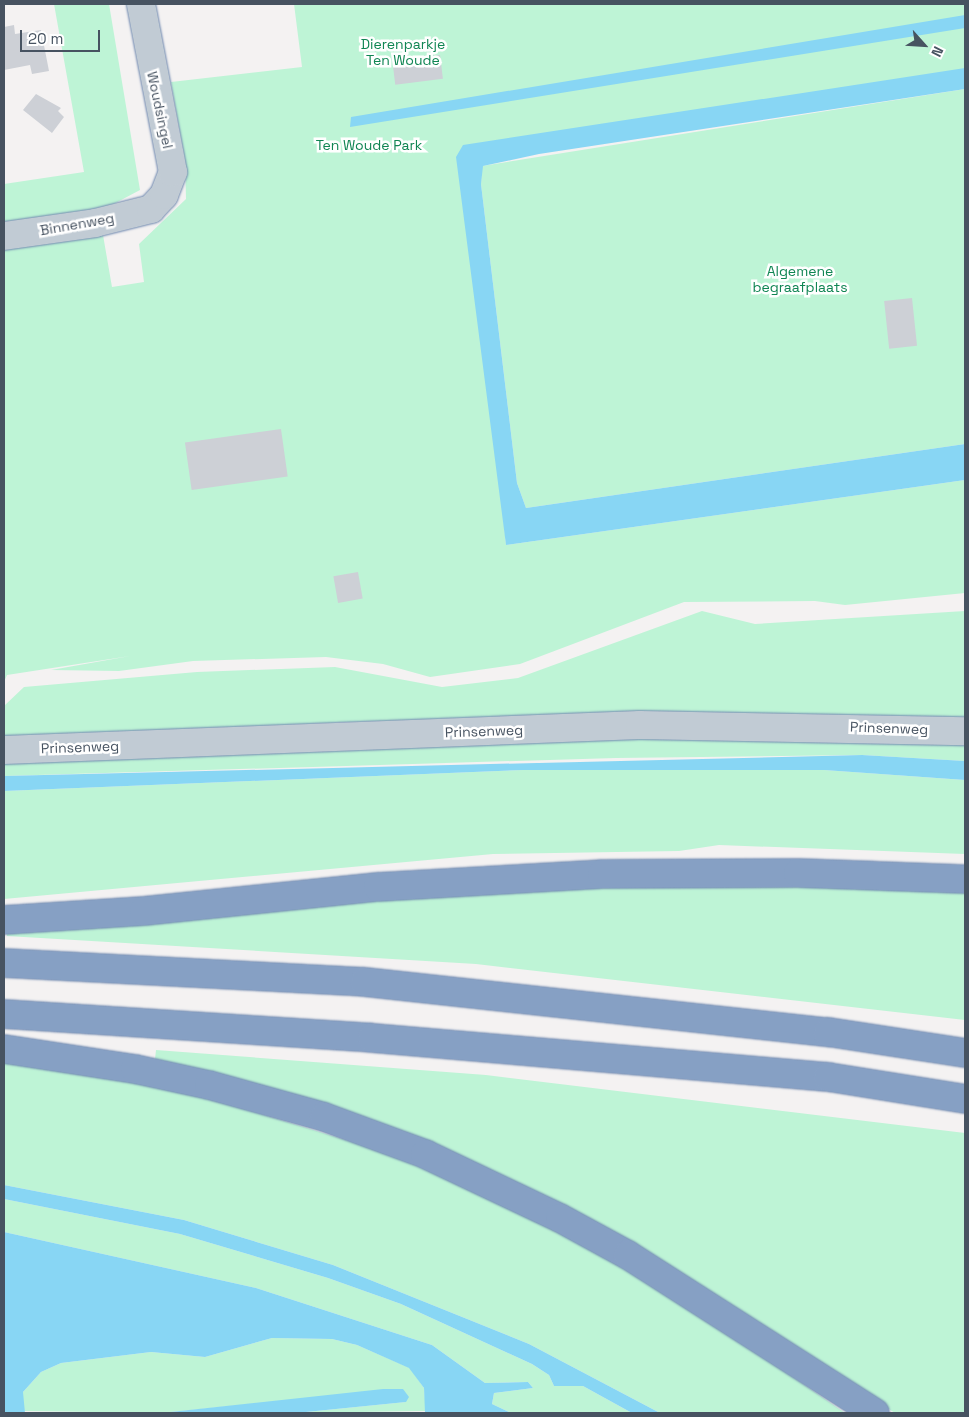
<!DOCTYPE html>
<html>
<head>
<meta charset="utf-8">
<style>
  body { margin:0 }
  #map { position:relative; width:969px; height:1417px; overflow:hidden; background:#f4f2f2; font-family:"Space Grotesk",sans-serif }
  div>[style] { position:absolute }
  .green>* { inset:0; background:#bef4d6 }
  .water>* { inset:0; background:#88d6f4 }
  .building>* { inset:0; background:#cdd0d6; transform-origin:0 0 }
  .roads { filter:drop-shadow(0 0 1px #718ab0) drop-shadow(0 0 1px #718ab0) }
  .minor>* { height:28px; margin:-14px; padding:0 14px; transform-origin:14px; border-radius:14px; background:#c1cbd4 }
  .highway>* { height:28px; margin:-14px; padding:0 14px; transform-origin:14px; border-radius:14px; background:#86a0c4 }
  span { translate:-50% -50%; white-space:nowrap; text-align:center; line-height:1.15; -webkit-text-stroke:5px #fff; paint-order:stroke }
  .park-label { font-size:14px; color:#108553 }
  .street-label { font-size:14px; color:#475361 }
  .frame { position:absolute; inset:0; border:5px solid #475361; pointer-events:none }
  .north { position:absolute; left:899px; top:20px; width:50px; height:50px; -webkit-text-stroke:4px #fff; paint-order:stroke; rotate:116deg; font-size:14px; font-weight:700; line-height:20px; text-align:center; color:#475361 }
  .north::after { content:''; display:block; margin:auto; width:18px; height:22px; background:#475361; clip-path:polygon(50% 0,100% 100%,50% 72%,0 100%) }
  .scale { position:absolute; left:20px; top:30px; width:80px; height:22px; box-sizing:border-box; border:2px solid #475361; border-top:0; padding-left:6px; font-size:15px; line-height:18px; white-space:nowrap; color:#475361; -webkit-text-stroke:4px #fff; paint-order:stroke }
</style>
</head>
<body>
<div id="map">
  <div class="green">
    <i style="clip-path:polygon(54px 4px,109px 4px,140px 190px,106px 208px,4px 222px,4px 184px,84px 172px)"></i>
    <i style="clip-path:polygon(294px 4px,965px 4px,965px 79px,468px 156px,506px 545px,965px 480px,965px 593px,845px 605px,815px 601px,684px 602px,520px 664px,430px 677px,383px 664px,326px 657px,193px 661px,119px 671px,51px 670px,130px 656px,7px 675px,4px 682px,4px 247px,92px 233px,103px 235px,112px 287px,144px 282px,139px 244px,186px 199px,185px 160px,171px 82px,302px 67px)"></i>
    <i style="clip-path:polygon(965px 89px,965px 444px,526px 508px,517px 483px,481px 184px,482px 166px)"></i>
    <i style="clip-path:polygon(702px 611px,755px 624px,965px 611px,965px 721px,640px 717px,348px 722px,4px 739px,4px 706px,24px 687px,197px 672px,335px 667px,442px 687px,518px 678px)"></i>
    <i style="clip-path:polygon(646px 736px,965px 740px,965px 761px,862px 755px,616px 758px,4px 776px,4px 761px)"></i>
    <i style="clip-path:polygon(523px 770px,824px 770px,965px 780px,965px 854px,719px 845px,679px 851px,493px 854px,4px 899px,4px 791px)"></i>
    <i style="clip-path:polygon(602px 883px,965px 889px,965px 1020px,476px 964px,7px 936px,7px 928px)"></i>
    <i style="clip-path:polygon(156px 1050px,486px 1075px,965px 1133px,965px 1413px,895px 1413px,805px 1356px,277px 1090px,155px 1059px)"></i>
    <i style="clip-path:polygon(4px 1061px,94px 1074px,212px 1099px,385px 1152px,526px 1213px,686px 1303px,845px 1413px,660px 1413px,529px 1344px,333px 1265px,184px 1220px,4px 1185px)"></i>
    <i style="clip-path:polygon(4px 1199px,180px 1234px,328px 1278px,401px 1304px,532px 1364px,549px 1375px,554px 1386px,583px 1386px,632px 1413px,511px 1413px,492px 1404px,494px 1393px,533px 1388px,528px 1382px,485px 1383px,432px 1345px,256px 1288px,4px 1232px)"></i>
    <i style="clip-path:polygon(272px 1338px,332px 1339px,357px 1345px,410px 1368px,424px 1388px,426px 1411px,296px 1413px,406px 1402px,402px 1389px,161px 1413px,23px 1411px,23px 1392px,41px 1372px,61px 1363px,151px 1352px,205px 1357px)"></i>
  </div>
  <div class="water">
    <i style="clip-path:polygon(965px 15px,965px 28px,350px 127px,351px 117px)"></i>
    <i style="clip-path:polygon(965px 68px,965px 89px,539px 154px,483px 166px,481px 184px,517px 483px,526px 508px,965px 444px,965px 480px,506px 545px,456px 157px,463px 145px)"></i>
    <i style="clip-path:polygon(862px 755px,965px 761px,965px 780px,824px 770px,523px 770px,4px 791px,4px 776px)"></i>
    <i style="clip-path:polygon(4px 1185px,184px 1220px,333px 1265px,529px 1344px,660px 1413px,632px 1413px,583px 1386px,554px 1386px,549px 1375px,532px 1364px,401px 1304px,328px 1278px,180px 1234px,4px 1199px)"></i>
    <i style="clip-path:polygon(4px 1232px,256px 1288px,432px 1345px,485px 1383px,528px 1382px,533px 1388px,494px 1393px,492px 1404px,511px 1413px,425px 1413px,424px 1388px,409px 1368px,357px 1345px,332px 1339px,272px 1338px,205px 1357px,151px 1352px,61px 1363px,41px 1372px,23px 1392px,25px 1413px,4px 1413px)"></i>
    <i style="clip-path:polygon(383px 1389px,403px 1389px,409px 1397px,406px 1402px,296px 1413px,161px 1413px)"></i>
  </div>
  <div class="building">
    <i style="clip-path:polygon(14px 25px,15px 34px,41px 30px,49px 71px,32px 74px,30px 65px,4px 70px,4px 27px)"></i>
    <i style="left:440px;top:55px;width:24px;height:48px;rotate:83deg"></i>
    <i style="clip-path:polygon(36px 94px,61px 108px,58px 111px,64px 117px,52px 133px,23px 110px)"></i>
    <i style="left:912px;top:298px;width:48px;height:28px;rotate:84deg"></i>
    <i style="left:281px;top:429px;width:48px;height:97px;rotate:82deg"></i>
    <i style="left:358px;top:572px;width:27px;height:25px;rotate:80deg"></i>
  </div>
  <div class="roads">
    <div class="minor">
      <i style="left:4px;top:236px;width:92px;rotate:-8.1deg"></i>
      <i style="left:95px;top:223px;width:58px;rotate:-14deg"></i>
      <i style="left:151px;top:209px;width:19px;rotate:-47deg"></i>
      <i style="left:164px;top:195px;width:25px;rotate:-69deg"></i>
      <i style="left:173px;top:172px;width:171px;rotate:-100.8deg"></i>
      <i style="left:4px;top:750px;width:636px;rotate:-2.25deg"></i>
      <i style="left:640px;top:725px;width:325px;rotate:1.1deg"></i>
    </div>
    <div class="highway">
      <i style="left:4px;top:920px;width:140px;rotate:-3.7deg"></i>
      <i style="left:144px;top:911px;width:235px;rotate:-5.9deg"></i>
      <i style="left:378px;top:887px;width:224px;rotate:-3.3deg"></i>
      <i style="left:602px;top:874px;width:196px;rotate:-0.3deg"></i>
      <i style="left:798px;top:873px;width:167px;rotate:2.1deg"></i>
      <i style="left:4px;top:963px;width:361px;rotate:3deg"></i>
      <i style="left:365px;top:982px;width:466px;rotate:6.2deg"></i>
      <i style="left:828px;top:1032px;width:139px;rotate:8.7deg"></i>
      <i style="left:4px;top:1014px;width:369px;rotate:3.7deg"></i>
      <i style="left:372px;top:1038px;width:458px;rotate:4.9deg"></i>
      <i style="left:828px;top:1077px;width:139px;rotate:9.1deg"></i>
      <i style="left:4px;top:1049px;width:133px;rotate:8.7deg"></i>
      <i style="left:135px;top:1069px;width:76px;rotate:12.2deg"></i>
      <i style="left:209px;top:1085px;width:119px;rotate:15.5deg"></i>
      <i style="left:324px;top:1117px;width:108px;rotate:20.1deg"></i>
      <i style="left:425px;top:1154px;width:149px;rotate:25.4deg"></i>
      <i style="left:560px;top:1218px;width:77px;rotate:28.6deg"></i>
      <i style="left:628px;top:1255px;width:293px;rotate:32.6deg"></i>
    </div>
  </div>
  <div class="park-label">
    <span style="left:403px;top:52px">Dierenparkje<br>Ten Woude</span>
    <span style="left:369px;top:145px">Ten Woude Park</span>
    <span style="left:800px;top:279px">Algemene<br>begraafplaats</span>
  </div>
  <div class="street-label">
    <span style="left:160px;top:110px;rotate:78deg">Woudsingel</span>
    <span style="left:77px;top:224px;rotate:-10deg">Binnenweg</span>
    <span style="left:889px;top:728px;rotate:2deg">Prinsenweg</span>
    <span style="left:484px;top:731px;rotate:-2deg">Prinsenweg</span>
    <span style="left:80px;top:747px;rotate:-2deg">Prinsenweg</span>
  </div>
  <div class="frame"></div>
  <div class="north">N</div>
  <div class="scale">20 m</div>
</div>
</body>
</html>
